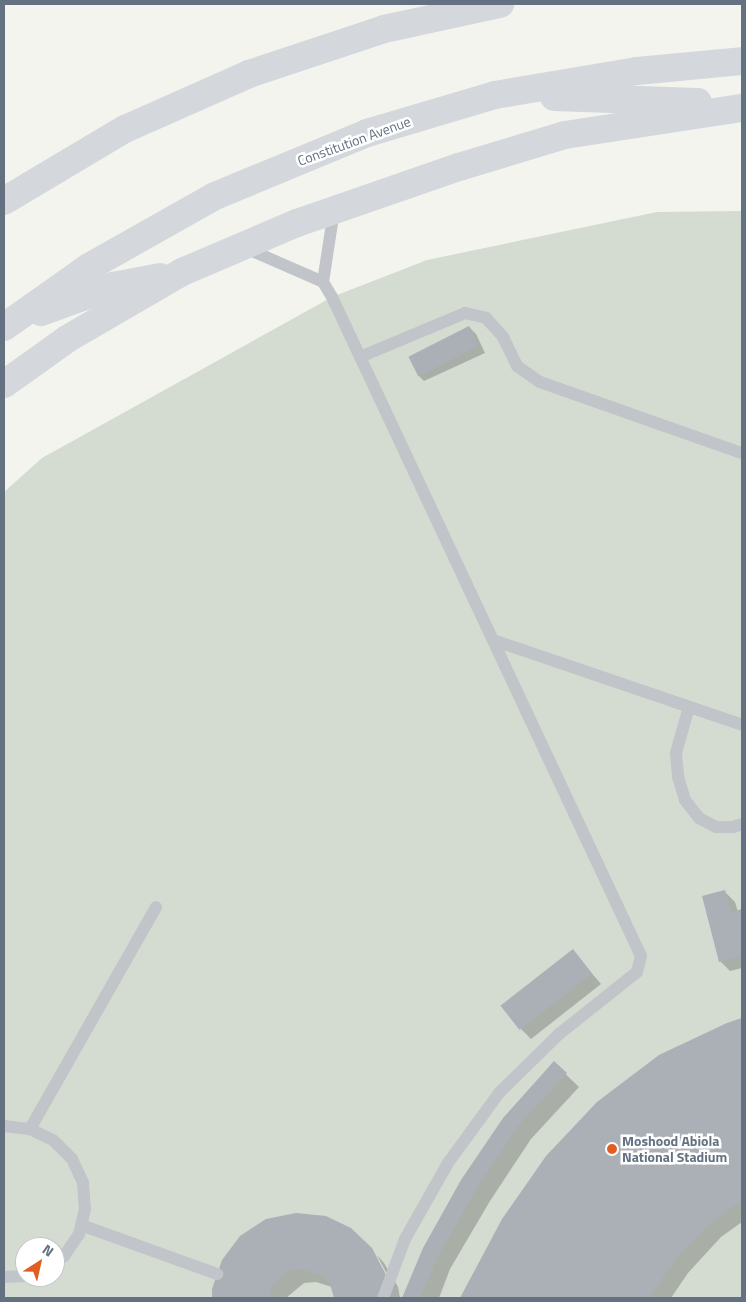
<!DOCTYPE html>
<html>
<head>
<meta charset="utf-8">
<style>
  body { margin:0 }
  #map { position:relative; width:746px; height:1302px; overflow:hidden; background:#f4f4ef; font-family:"Titillium Web",sans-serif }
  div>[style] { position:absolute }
  .green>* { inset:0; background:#d4dbd1 }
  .shadow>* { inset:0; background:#0003 }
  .building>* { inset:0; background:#aab0b6; transform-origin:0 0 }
  .service>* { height:12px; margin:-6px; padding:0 6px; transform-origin:6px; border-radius:6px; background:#c1c4c8 }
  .motorway>* { height:28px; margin:-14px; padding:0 14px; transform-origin:14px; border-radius:14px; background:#d4d8dc }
  .dots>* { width:14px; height:14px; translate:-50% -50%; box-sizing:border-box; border:2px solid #fff; border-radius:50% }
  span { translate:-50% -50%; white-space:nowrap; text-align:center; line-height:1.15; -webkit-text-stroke:5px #fff; paint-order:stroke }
  .street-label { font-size:14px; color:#637181 }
  .poi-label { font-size:14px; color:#637181; font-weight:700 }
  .left { translate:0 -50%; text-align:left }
  .frame { position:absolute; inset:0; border:5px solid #637181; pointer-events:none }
  .north { position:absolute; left:15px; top:1237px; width:50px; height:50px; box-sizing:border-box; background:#fff; border:1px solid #c1c6cd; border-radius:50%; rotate:35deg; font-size:14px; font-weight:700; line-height:20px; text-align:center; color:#637181 }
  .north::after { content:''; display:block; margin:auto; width:18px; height:22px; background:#e15d22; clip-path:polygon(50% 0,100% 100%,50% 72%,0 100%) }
</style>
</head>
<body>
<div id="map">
  <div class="green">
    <i style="clip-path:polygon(evenodd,742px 211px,742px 1298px,4px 1298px,4px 492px,42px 458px,332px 297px,427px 260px,657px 212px,742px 211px,25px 1247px,55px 1247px,55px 1277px,25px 1277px,25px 1247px)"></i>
  </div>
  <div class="shadow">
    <i style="clip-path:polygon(469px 327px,476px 334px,485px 353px,424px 381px,417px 374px)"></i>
    <i style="clip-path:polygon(725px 892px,735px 902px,738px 912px,742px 911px,742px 968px,730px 971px,720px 961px)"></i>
    <i style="clip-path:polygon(573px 951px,601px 984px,531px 1039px,521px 1029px)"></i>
    <i style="clip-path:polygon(742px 1020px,742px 1222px,721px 1237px,688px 1273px,671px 1298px,462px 1298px,467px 1285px,727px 1024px)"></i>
    <i style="clip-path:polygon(554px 1063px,579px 1087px,531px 1139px,490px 1201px,450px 1269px,439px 1298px,404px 1298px,424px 1249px)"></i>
    <i style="clip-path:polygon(241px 1236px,387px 1279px,389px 1278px,377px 1255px,384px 1263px,398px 1287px,400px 1298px,335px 1298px,332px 1287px,316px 1282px,304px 1283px,286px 1298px,214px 1298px,213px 1289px)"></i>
  </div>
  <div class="building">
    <i style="left:469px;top:326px;width:22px;height:68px;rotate:63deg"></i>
    <i style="clip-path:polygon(725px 890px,731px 912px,742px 909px,742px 956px,719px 962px,702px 896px)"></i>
    <i style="left:573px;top:949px;width:31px;height:92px;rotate:52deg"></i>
    <i style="clip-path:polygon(742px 1018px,742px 1200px,708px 1225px,675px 1260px,649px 1298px,460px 1298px,502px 1219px,546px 1156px,597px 1102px,659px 1055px,727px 1023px)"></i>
    <i style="clip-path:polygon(554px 1061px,567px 1073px,518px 1126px,477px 1188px,438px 1256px,420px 1298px,402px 1298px,423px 1248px,461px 1180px,503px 1118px)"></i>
    <i style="clip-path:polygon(296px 1213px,326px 1216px,351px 1228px,372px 1248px,385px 1273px,390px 1298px,334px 1298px,330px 1284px,323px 1276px,302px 1269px,291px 1270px,281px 1276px,273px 1284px,269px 1298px,212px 1298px,212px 1289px,222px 1260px,240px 1236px,266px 1219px)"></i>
  </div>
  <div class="service">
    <i style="left:243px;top:247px;width:87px;rotate:23.6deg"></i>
    <i style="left:323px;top:282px;width:17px;rotate:59deg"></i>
    <i style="left:332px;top:297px;width:728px;rotate:64.88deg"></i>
    <i style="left:641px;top:956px;width:16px;rotate:104deg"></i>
    <i style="left:637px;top:972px;width:100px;rotate:141.5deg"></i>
    <i style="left:559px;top:1034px;width:84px;rotate:135.5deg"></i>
    <i style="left:499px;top:1093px;width:87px;rotate:126.1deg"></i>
    <i style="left:448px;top:1163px;width:87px;rotate:119.5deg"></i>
    <i style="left:405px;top:1239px;width:63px;rotate:110.4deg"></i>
    <i style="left:323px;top:282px;width:73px;rotate:-81.3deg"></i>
    <i style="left:360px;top:357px;width:114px;rotate:-22.7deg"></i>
    <i style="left:465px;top:313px;width:22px;rotate:13deg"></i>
    <i style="left:486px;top:318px;width:25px;rotate:48deg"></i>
    <i style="left:503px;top:337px;width:32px;rotate:64deg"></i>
    <i style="left:517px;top:366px;width:28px;rotate:35deg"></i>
    <i style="left:540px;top:382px;width:214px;rotate:19.4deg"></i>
    <i style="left:493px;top:640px;width:263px;rotate:18.8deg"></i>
    <i style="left:689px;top:707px;width:48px;rotate:105.8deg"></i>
    <i style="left:676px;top:753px;width:24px;rotate:85deg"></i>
    <i style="left:678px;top:777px;width:24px;rotate:73deg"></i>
    <i style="left:685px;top:800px;width:23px;rotate:52deg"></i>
    <i style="left:699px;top:818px;width:19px;rotate:28deg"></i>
    <i style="left:716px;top:827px;width:17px"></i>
    <i style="left:733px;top:827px;width:9px;rotate:-18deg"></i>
    <i style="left:4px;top:1126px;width:26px;rotate:7deg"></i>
    <i style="left:30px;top:1129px;width:25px;rotate:26deg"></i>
    <i style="left:53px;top:1140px;width:27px;rotate:45deg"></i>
    <i style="left:72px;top:1159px;width:26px;rotate:65deg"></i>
    <i style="left:83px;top:1183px;width:26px;rotate:86deg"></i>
    <i style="left:85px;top:1209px;width:26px;rotate:103deg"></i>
    <i style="left:79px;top:1234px;width:27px;rotate:124deg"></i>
    <i style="left:64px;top:1256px;width:11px;rotate:146deg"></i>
    <i style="left:30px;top:1129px;width:255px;rotate:-60.4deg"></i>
    <i style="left:81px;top:1225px;width:145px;rotate:19.8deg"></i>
    <i style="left:4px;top:1277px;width:21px;rotate:-3deg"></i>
  </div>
  <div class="motorway">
    <i style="left:554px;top:97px;width:144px;rotate:2deg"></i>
    <i style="left:4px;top:201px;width:141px;rotate:-30.8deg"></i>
    <i style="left:125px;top:129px;width:136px;rotate:-23.9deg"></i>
    <i style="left:249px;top:74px;width:142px;rotate:-18.4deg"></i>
    <i style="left:384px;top:29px;width:119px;rotate:-12.2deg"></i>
    <i style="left:41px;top:312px;width:77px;rotate:-19.9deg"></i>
    <i style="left:113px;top:286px;width:48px;rotate:-10.8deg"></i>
    <i style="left:4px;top:327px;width:104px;rotate:-35.2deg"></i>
    <i style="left:89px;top:267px;width:145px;rotate:-29.4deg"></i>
    <i style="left:215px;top:196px;width:165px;rotate:-22.5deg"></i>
    <i style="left:367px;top:133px;width:134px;rotate:-16.5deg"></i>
    <i style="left:495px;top:95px;width:144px;rotate:-9.6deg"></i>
    <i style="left:637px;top:71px;width:105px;rotate:-5.4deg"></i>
    <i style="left:4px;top:384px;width:77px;rotate:-35.5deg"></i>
    <i style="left:67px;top:339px;width:133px;rotate:-30.2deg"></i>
    <i style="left:182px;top:272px;width:125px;rotate:-23.1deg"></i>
    <i style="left:297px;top:223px;width:171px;rotate:-19.1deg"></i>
    <i style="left:459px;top:167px;width:111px;rotate:-16.8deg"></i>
    <i style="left:565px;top:135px;width:179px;rotate:-8.7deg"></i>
  </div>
  <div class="dots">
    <i style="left:612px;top:1149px;background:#e15d22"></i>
  </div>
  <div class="street-label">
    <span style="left:354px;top:141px;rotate:-20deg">Constitution Avenue</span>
  </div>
  <div class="poi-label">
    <span class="left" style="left:622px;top:1149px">Moshood Abiola<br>National Stadium</span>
  </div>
  <div class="frame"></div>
  <div class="north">N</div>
</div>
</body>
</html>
